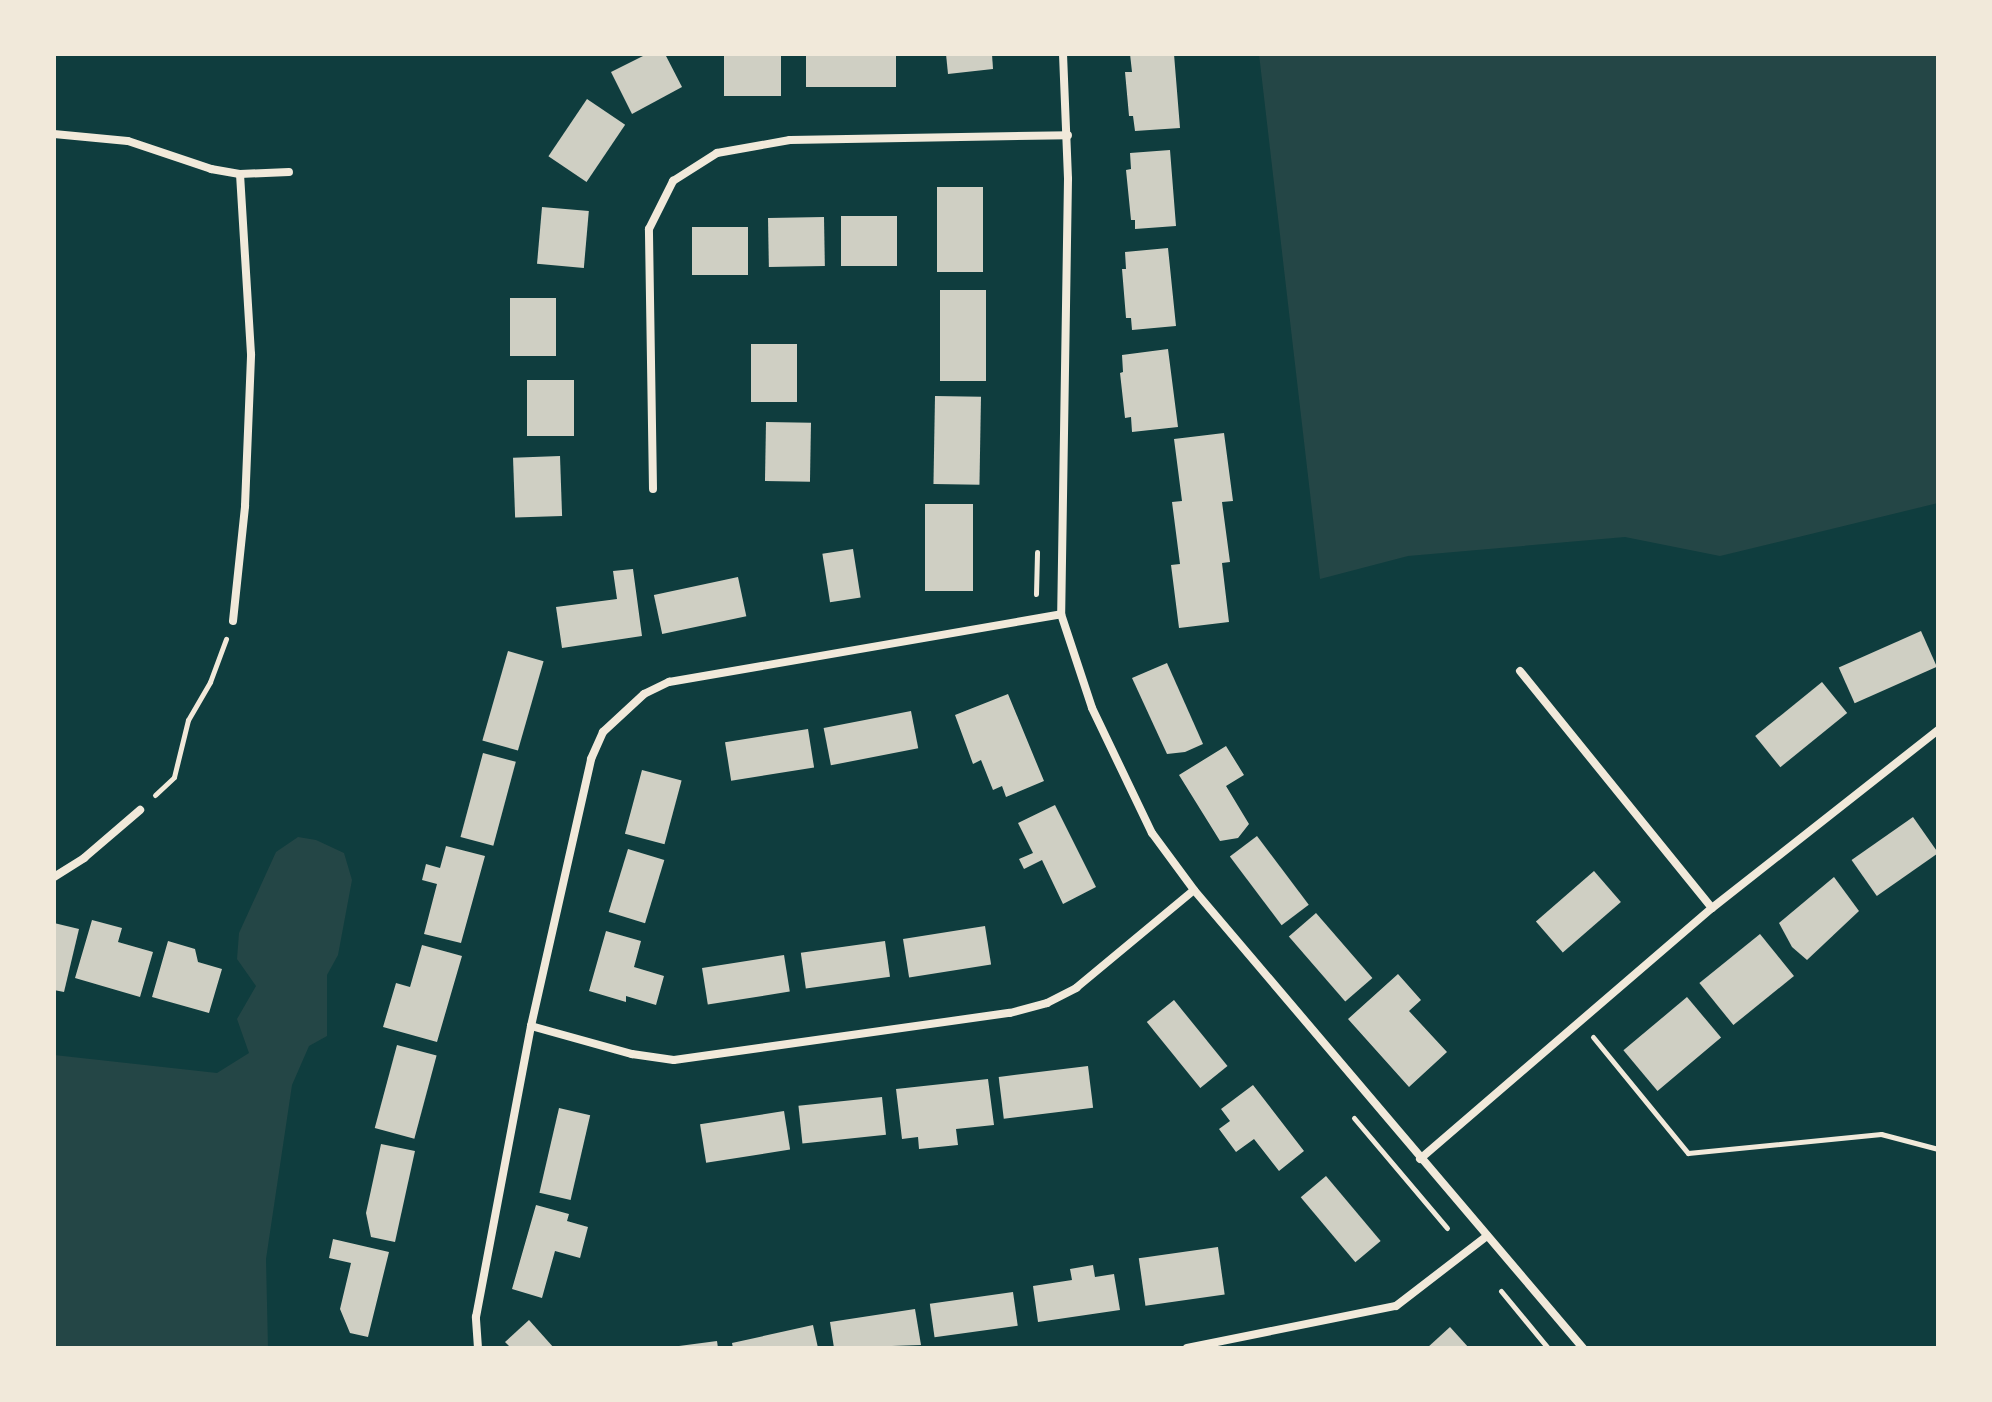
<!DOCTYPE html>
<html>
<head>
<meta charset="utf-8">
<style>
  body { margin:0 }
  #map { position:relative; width:1992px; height:1402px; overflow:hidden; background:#0f3d3e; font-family:Karla,sans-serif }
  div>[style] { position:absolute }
  .green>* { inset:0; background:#244646 }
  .building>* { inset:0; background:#cfcfc3; transform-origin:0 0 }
  .path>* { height:5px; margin:-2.5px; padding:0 2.5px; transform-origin:2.5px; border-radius:2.5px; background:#f1e9da }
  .minor>* { height:8px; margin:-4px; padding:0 4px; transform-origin:4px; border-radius:4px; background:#f1e9da }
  span { translate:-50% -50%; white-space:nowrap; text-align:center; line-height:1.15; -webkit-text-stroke:7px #f1e9da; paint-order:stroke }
  .frame { position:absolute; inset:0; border:56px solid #f1e9da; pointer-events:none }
</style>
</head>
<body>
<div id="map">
  <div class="green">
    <i style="clip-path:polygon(1259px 54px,1938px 54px,1938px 503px,1720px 556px,1625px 537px,1408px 556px,1320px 579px)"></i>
    <i style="clip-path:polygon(298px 837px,316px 840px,344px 853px,352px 880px,338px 955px,327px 975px,327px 1036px,309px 1046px,292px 1085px,266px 1259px,268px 1348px,54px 1348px,54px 1055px,217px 1073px,249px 1053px,237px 1019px,256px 986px,237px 959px,239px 933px,276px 852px)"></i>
  </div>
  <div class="building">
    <i style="clip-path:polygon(647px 54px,665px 54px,682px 87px,632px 114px,611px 72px)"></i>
    <i style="left:724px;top:54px;width:57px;height:42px"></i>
    <i style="left:806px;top:54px;width:90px;height:33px"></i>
    <i style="clip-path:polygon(946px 54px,992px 54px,993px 69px,948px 74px)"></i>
    <i style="clip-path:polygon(1130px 54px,1174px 54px,1180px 128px,1135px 131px,1133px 116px,1129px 116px,1125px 72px,1132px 72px)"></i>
    <i style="left:587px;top:99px;width:46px;height:69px;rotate:34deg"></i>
    <i style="clip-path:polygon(1170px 150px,1176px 226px,1135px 229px,1135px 220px,1131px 220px,1126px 170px,1131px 169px,1130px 153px)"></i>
    <i style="left:937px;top:187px;width:46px;height:85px"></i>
    <i style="left:542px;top:207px;width:47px;height:57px;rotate:5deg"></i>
    <i style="left:841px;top:216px;width:56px;height:50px"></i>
    <i style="left:824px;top:217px;width:49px;height:56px;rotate:89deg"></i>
    <i style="left:692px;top:227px;width:56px;height:48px"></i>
    <i style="clip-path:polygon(1168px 248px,1176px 326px,1132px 330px,1131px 318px,1126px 318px,1122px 269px,1126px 269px,1125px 252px)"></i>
    <i style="left:940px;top:290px;width:46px;height:91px"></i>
    <i style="left:556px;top:298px;width:58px;height:46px;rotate:90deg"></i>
    <i style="left:751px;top:344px;width:46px;height:58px"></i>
    <i style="clip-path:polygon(1168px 349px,1178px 427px,1132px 432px,1131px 417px,1125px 418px,1120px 373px,1123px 372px,1122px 355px)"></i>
    <i style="left:527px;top:380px;width:47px;height:56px"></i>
    <i style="left:935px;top:396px;width:46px;height:88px;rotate:1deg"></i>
    <i style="left:766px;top:422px;width:45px;height:59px;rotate:1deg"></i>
    <i style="clip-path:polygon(1224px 433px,1233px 501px,1222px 502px,1230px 562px,1222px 563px,1229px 622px,1179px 628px,1171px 565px,1180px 564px,1172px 502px,1182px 501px,1174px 439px)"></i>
    <i style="left:560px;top:456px;width:60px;height:47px;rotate:88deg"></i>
    <i style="left:925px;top:504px;width:48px;height:87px"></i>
    <i style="left:853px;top:549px;width:49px;height:31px;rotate:81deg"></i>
    <i style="clip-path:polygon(633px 569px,642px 636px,562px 648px,556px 607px,617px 599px,613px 571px)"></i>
    <i style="left:738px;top:577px;width:40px;height:86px;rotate:78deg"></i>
    <i style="left:1921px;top:631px;width:39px;height:90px;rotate:66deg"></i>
    <i style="left:508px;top:651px;width:37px;height:93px;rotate:16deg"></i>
    <i style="clip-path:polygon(1167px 663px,1203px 744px,1185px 752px,1167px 754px,1132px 678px)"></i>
    <i style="left:1822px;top:682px;width:40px;height:86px;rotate:51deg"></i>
    <i style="clip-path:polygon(1008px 694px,1044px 781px,1006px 797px,1002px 786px,993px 790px,981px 760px,973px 764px,955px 715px)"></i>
    <i style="left:911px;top:711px;width:38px;height:89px;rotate:79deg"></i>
    <i style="left:808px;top:729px;width:39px;height:84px;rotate:81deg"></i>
    <i style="clip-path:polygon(1226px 746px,1244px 775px,1226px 786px,1249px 824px,1238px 838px,1220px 841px,1179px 775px)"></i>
    <i style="left:483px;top:753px;width:34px;height:87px;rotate:15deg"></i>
    <i style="left:642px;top:770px;width:41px;height:66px;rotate:15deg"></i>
    <i style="clip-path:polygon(1055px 805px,1096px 887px,1063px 904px,1042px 860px,1024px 869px,1019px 859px,1033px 853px,1018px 823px)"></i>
    <i style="left:1913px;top:817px;width:44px;height:75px;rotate:55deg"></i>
    <i style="left:1257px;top:836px;width:86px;height:34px;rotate:53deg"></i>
    <i style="clip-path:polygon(446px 846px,485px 856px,461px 943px,424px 934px,437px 884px,422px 880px,426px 864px,440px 868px)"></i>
    <i style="left:628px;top:849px;width:38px;height:66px;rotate:17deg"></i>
    <i style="left:1594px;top:871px;width:41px;height:77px;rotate:49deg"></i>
    <i style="clip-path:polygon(1834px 877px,1859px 911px,1807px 960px,1792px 947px,1779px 923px)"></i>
    <i style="left:1316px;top:913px;width:86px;height:36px;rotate:49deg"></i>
    <i style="clip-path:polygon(92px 920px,122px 928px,118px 942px,153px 952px,140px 997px,75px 978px)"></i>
    <i style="clip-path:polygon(54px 923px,79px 929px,64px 992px,54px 990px)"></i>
    <i style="left:985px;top:926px;width:39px;height:83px;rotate:81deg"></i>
    <i style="clip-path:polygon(606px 931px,641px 941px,634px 967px,664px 976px,656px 1005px,626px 996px,626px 1002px,589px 991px)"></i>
    <i style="left:1760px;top:934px;width:54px;height:78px;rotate:51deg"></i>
    <i style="clip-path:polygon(168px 941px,195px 949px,198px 962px,222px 969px,209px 1013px,152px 997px)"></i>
    <i style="left:885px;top:941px;width:36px;height:85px;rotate:82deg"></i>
    <i style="clip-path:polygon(422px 945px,462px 956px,437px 1042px,383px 1027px,396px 983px,410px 987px)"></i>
    <i style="left:784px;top:955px;width:37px;height:83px;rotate:81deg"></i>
    <i style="clip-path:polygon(1398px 974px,1421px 1000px,1409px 1011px,1447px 1052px,1409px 1087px,1348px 1019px)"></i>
    <i style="left:1687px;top:997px;width:53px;height:83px;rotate:50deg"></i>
    <i style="left:1174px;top:1000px;width:85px;height:35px;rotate:51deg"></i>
    <i style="left:397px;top:1045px;width:41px;height:86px;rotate:15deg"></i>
    <i style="left:1088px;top:1066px;width:42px;height:90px;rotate:83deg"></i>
    <i style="clip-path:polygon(988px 1079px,994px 1125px,956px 1129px,958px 1145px,919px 1149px,918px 1137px,902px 1139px,896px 1089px)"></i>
    <i style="clip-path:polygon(1253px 1085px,1304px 1151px,1279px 1171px,1254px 1139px,1236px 1152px,1219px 1129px,1230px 1121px,1221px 1109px)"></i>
    <i style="left:882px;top:1097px;width:38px;height:84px;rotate:84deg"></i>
    <i style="left:559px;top:1108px;width:32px;height:87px;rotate:13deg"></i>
    <i style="left:784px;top:1111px;width:39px;height:85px;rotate:81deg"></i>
    <i style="clip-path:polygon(381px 1144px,415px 1151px,395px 1242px,371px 1237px,366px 1213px)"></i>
    <i style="left:1326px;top:1176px;width:85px;height:33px;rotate:50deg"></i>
    <i style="clip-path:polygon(536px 1205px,569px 1214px,567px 1221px,588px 1227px,580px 1258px,555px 1251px,542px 1298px,512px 1289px)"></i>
    <i style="clip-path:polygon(333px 1239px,389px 1252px,368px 1337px,350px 1333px,340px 1309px,351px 1263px,329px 1258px)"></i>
    <i style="left:1218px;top:1247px;width:48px;height:80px;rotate:82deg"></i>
    <i style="clip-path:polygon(1093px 1265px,1095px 1277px,1114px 1274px,1120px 1310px,1038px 1322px,1033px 1286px,1072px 1280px,1070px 1269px)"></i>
    <i style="left:1013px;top:1292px;width:34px;height:84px;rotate:82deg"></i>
    <i style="clip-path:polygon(915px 1309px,921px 1345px,834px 1348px,830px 1322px)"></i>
    <i style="clip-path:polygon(529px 1320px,554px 1348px,511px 1348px,505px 1342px)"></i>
    <i style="clip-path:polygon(813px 1325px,818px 1348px,733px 1348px,732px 1343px)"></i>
    <i style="clip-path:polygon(1450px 1327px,1469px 1348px,1427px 1348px)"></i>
    <i style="clip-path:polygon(717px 1341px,718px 1348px,679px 1348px,679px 1346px)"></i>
  </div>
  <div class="path">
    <i style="left:1036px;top:594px;width:42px;rotate:-88.6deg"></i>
    <i style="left:155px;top:795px;width:26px;rotate:-43deg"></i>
    <i style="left:174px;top:777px;width:59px;rotate:-76.2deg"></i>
    <i style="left:188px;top:720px;width:44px;rotate:-59.9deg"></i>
    <i style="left:210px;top:682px;width:46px;rotate:-69.6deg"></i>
    <i style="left:1593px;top:1037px;width:150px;rotate:50.7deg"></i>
    <i style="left:1688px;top:1153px;width:194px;rotate:-5.6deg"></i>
    <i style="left:1881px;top:1134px;width:59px;rotate:14.7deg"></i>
    <i style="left:1354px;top:1118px;width:144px;rotate:49.8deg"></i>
    <i style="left:1501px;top:1291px;width:74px;rotate:50.5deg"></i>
  </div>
  <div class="minor">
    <i style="left:1063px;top:54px;width:125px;rotate:87.7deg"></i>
    <i style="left:1068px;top:179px;width:435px;rotate:90.9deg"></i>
    <i style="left:1061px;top:614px;width:99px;rotate:71.7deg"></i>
    <i style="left:1092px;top:708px;width:139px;rotate:64.4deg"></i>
    <i style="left:1152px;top:833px;width:71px;rotate:53.6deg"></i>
    <i style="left:1194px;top:890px;width:601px;rotate:49.66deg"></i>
    <i style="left:54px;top:134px;width:74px;rotate:5.4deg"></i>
    <i style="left:128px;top:141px;width:88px;rotate:18.6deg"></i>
    <i style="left:211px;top:169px;width:29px;rotate:10deg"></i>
    <i style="left:240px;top:174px;width:49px;rotate:-2.3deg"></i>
    <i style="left:653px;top:489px;width:260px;rotate:-90.9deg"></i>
    <i style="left:649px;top:229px;width:54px;rotate:-63.4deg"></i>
    <i style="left:673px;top:181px;width:52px;rotate:-32.5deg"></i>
    <i style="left:717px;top:153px;width:74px;rotate:-10.1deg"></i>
    <i style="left:790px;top:140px;width:278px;rotate:-1deg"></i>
    <i style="left:233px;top:621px;width:116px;rotate:-84deg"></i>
    <i style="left:245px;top:506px;width:152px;rotate:-87.7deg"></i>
    <i style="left:251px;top:354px;width:180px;rotate:-93.5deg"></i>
    <i style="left:1520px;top:671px;width:305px;rotate:51deg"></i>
    <i style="left:54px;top:877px;width:36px;rotate:-32deg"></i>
    <i style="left:84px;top:858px;width:74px;rotate:-40.6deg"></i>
    <i style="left:531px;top:1026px;width:105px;rotate:15.5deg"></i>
    <i style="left:632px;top:1054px;width:42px;rotate:8.1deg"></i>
    <i style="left:674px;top:1060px;width:339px;rotate:-8deg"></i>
    <i style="left:1010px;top:1013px;width:38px;rotate:-15deg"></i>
    <i style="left:1047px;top:1003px;width:33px;rotate:-27deg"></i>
    <i style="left:1076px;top:988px;width:153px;rotate:-39.7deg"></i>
    <i style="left:1420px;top:1159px;width:385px;rotate:-40.7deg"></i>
    <i style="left:1712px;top:908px;width:288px;rotate:-38.2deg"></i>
    <i style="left:478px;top:1348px;width:31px;rotate:-94deg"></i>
    <i style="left:476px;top:1317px;width:296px;rotate:-79.3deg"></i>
    <i style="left:531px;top:1026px;width:274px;rotate:-77.3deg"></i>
    <i style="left:591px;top:759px;width:30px;rotate:-66deg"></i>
    <i style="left:603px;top:732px;width:56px;rotate:-42.8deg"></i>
    <i style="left:644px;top:694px;width:28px;rotate:-26deg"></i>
    <i style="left:669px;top:682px;width:398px;rotate:-9.8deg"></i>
    <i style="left:1187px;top:1348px;width:213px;rotate:-11.4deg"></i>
    <i style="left:1396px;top:1306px;width:115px;rotate:-37.6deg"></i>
  </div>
  <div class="frame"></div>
</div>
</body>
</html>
